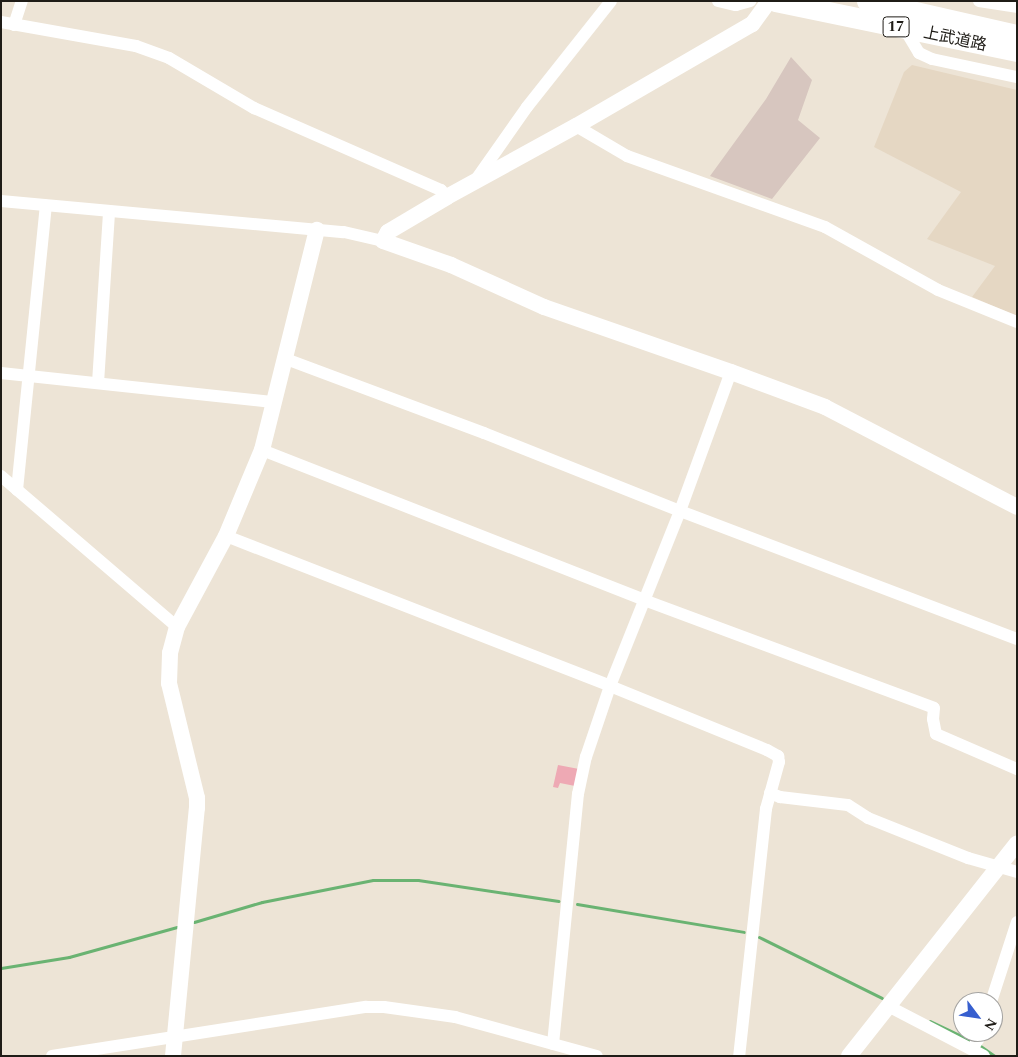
<!DOCTYPE html>
<html>
<head>
<meta charset="utf-8">
<style>
  body { margin:0 }
  #map { position:relative; width:1018px; height:1057px; overflow:hidden; background:#ede4d6; font-family:Spectral,"Noto Sans JP",serif }
  div>[style] { position:absolute }
  .built>* { inset:0; background:#e5d7c3 }
  .green>* { inset:0; background:#eea9b4 }
  .stream>* { height:3px; margin:-1.5px; padding:0 1.5px; transform-origin:1.5px; border-radius:1.5px; background:#6ab372 }
  .building>* { inset:0; background:#d7c6bf }
  .minor>* { height:12px; margin:-6px; padding:0 6px; transform-origin:6px; border-radius:6px; background:#fff }
  .tertiary>* { height:16px; margin:-8px; padding:0 8px; transform-origin:8px; border-radius:8px; background:#fff }
  .trunk>* { height:21px; margin:-10.5px; padding:0 10.5px; transform-origin:10.5px; border-radius:10.5px; background:#fff }
  span { translate:-50% -50%; white-space:nowrap; text-align:center; line-height:1.15; -webkit-text-stroke:5px #fff; paint-order:stroke }
  .shield-label span { padding:1px 4px; background:#fff; border:1px solid; border-radius:4px; -webkit-text-stroke-width:0 }
  .shield-label { font-size:15px; color:#1f1c17; font-weight:700 }
  .street-label { font-size:16px; color:#1f1c17 }
  .frame { position:absolute; inset:0; border:2px solid #1f1c17; pointer-events:none }
  .north { position:absolute; left:953px; top:992px; width:50px; height:50px; box-sizing:border-box; background:#fff; border:1px solid #a5a4a2; border-radius:50%; rotate:121deg; font-size:14px; font-weight:700; line-height:20px; text-align:center; color:#1f1c17 }
  .north::after { content:''; display:block; margin:auto; width:18px; height:22px; background:#375fcf; clip-path:polygon(50% 0,100% 100%,50% 72%,0 100%) }
</style>
</head>
<body>
<div id="map">
  <div class="built">
    <i style="clip-path:polygon(912px 65px,1017px 90px,1017px 316px,972px 297px,995px 266px,927px 239px,961px 192px,874px 147px,904px 72px)"></i>
  </div>
  <div class="green">
    <i style="clip-path:polygon(558px 765px,579px 769px,575px 786px,560px 783px,558px 788px,553px 787px)"></i>
  </div>
  <div class="stream">
    <i style="left:577px;top:904px;width:169px;rotate:9.5deg"></i>
    <i style="left:194px;top:922px;width:71px;rotate:-16.4deg"></i>
    <i style="left:262px;top:902px;width:113px;rotate:-11.2deg"></i>
    <i style="left:373px;top:880px;width:45px"></i>
    <i style="left:418px;top:880px;width:142px;rotate:8.5deg"></i>
    <i style="left:759px;top:937px;width:137px;rotate:26.4deg"></i>
    <i style="left:1px;top:968px;width:69px;rotate:-9.2deg"></i>
    <i style="left:69px;top:957px;width:112px;rotate:-15.5deg"></i>
    <i style="left:930px;top:1021px;width:49px;rotate:25.5deg"></i>
    <i style="left:979px;top:1045px;width:19px;rotate:35deg"></i>
  </div>
  <div class="building">
    <i style="clip-path:polygon(791px 57px,812px 80px,798px 120px,820px 138px,772px 199px,710px 176px,766px 99px)"></i>
  </div>
  <div class="minor">
    <i style="left:718px;top:1px;width:18px;rotate:13deg"></i>
    <i style="left:736px;top:5px;width:15px;rotate:-16deg"></i>
    <i style="left:979px;top:1px;width:38px;rotate:9deg"></i>
    <i style="left:1px;top:22px;width:137px;rotate:10.1deg"></i>
    <i style="left:136px;top:46px;width:35px;rotate:20deg"></i>
    <i style="left:169px;top:58px;width:99px;rotate:30.5deg"></i>
    <i style="left:254px;top:108px;width:204px;rotate:23.7deg"></i>
    <i style="left:441px;top:190px;width:9px;rotate:49deg"></i>
    <i style="left:14px;top:25px;width:25px;rotate:-72deg"></i>
    <i style="left:904px;top:28px;width:29px;rotate:59deg"></i>
    <i style="left:919px;top:53px;width:14px;rotate:25deg"></i>
    <i style="left:932px;top:59px;width:87px;rotate:12deg"></i>
    <i style="left:576px;top:126px;width:59px;rotate:30.5deg"></i>
    <i style="left:627px;top:156px;width:210px;rotate:19.7deg"></i>
    <i style="left:825px;top:227px;width:129px;rotate:29.1deg"></i>
    <i style="left:938px;top:290px;width:85px;rotate:22.1deg"></i>
    <i style="left:475px;top:181px;width:90px;rotate:-54.9deg"></i>
    <i style="left:527px;top:107px;width:135px;rotate:-51.6deg"></i>
    <i style="left:1px;top:201px;width:344px;rotate:5.2deg"></i>
    <i style="left:344px;top:232px;width:40px;rotate:13deg"></i>
    <i style="left:286px;top:359px;width:211px;rotate:20.5deg"></i>
    <i style="left:484px;top:433px;width:211px;rotate:21.7deg"></i>
    <i style="left:680px;top:511px;width:360px;rotate:20.8deg"></i>
    <i style="left:1px;top:373px;width:275px;rotate:6.1deg"></i>
    <i style="left:98px;top:383px;width:171px;rotate:-86.3deg"></i>
    <i style="left:262px;top:450px;width:410px;rotate:21.4deg"></i>
    <i style="left:644px;top:600px;width:309px;rotate:20.4deg"></i>
    <i style="left:934px;top:708px;width:11px;rotate:95deg"></i>
    <i style="left:933px;top:719px;width:15px;rotate:79deg"></i>
    <i style="left:936px;top:734px;width:88px;rotate:23.4deg"></i>
    <i style="left:1px;top:476px;width:232px;rotate:40.6deg"></i>
    <i style="left:17px;top:490px;width:286px;rotate:-84.2deg"></i>
    <i style="left:226px;top:536px;width:412px;rotate:21.3deg"></i>
    <i style="left:610px;top:686px;width:170px;rotate:22.2deg"></i>
    <i style="left:767px;top:750px;width:13px;rotate:29deg"></i>
    <i style="left:778px;top:756px;width:6px;rotate:81deg"></i>
    <i style="left:779px;top:762px;width:49px;rotate:105.5deg"></i>
    <i style="left:766px;top:809px;width:248px;rotate:96.2deg"></i>
    <i style="left:770px;top:793px;width:11px;rotate:22deg"></i>
    <i style="left:780px;top:797px;width:68px;rotate:6.7deg"></i>
    <i style="left:848px;top:805px;width:24px;rotate:33deg"></i>
    <i style="left:868px;top:818px;width:108px;rotate:21.8deg"></i>
    <i style="left:968px;top:858px;width:51px;rotate:15.9deg"></i>
    <i style="left:991px;top:1002px;width:84px;rotate:-72deg"></i>
    <i style="left:888px;top:1006px;width:108px;rotate:27.5deg"></i>
    <i style="left:553px;top:1044px;width:251px;rotate:-84.3deg"></i>
    <i style="left:578px;top:794px;width:38px;rotate:-78deg"></i>
    <i style="left:586px;top:757px;width:75px;rotate:-71.3deg"></i>
    <i style="left:610px;top:686px;width:188px;rotate:-68.2deg"></i>
    <i style="left:680px;top:511px;width:148px;rotate:-69.9deg"></i>
    <i style="left:972px;top:1049px;width:20px;rotate:-57deg"></i>
    <i style="left:52px;top:1056px;width:318px;rotate:-8.9deg"></i>
    <i style="left:366px;top:1007px;width:18px"></i>
    <i style="left:384px;top:1007px;width:72px;rotate:8deg"></i>
    <i style="left:455px;top:1017px;width:147px;rotate:15.4deg"></i>
  </div>
  <div class="tertiary">
    <i style="left:769px;top:1px;width:29px;rotate:126deg"></i>
    <i style="left:752px;top:24px;width:203px;rotate:149.9deg"></i>
    <i style="left:576px;top:126px;width:147px;rotate:151.2deg"></i>
    <i style="left:447px;top:197px;width:69px;rotate:149.3deg"></i>
    <i style="left:388px;top:232px;width:10px;rotate:119deg"></i>
    <i style="left:383px;top:241px;width:72px;rotate:19.4deg"></i>
    <i style="left:451px;top:265px;width:102px;rotate:24.3deg"></i>
    <i style="left:544px;top:307px;width:198px;rotate:19.2deg"></i>
    <i style="left:731px;top:372px;width:100px;rotate:20.4deg"></i>
    <i style="left:825px;top:407px;width:216px;rotate:27.5deg"></i>
    <i style="left:173px;top:1056px;width:249px;rotate:-84.5deg"></i>
    <i style="left:197px;top:808px;width:10px;rotate:-90deg"></i>
    <i style="left:197px;top:798px;width:118px;rotate:-103.7deg"></i>
    <i style="left:169px;top:683px;width:30px;rotate:-88deg"></i>
    <i style="left:170px;top:653px;width:27px;rotate:-75deg"></i>
    <i style="left:177px;top:627px;width:103px;rotate:-61.7deg"></i>
    <i style="left:226px;top:536px;width:93px;rotate:-67.3deg"></i>
    <i style="left:262px;top:450px;width:227px;rotate:-76deg"></i>
    <i style="left:849px;top:1056px;width:271px;rotate:-51.7deg"></i>
  </div>
  <div class="trunk">
    <i style="left:775px;top:1px;width:247px;rotate:11.7deg"></i>
    <i style="left:867px;top:1px;width:154px;rotate:12.8deg"></i>
  </div>
  <div class="shield-label">
    <span style="left:896px;top:27px">17</span>
  </div>
  <div class="street-label">
    <span style="left:955px;top:39px;rotate:12deg">上武道路</span>
  </div>
  <div class="frame"></div>
  <div class="north">N</div>
</div>
</body>
</html>
